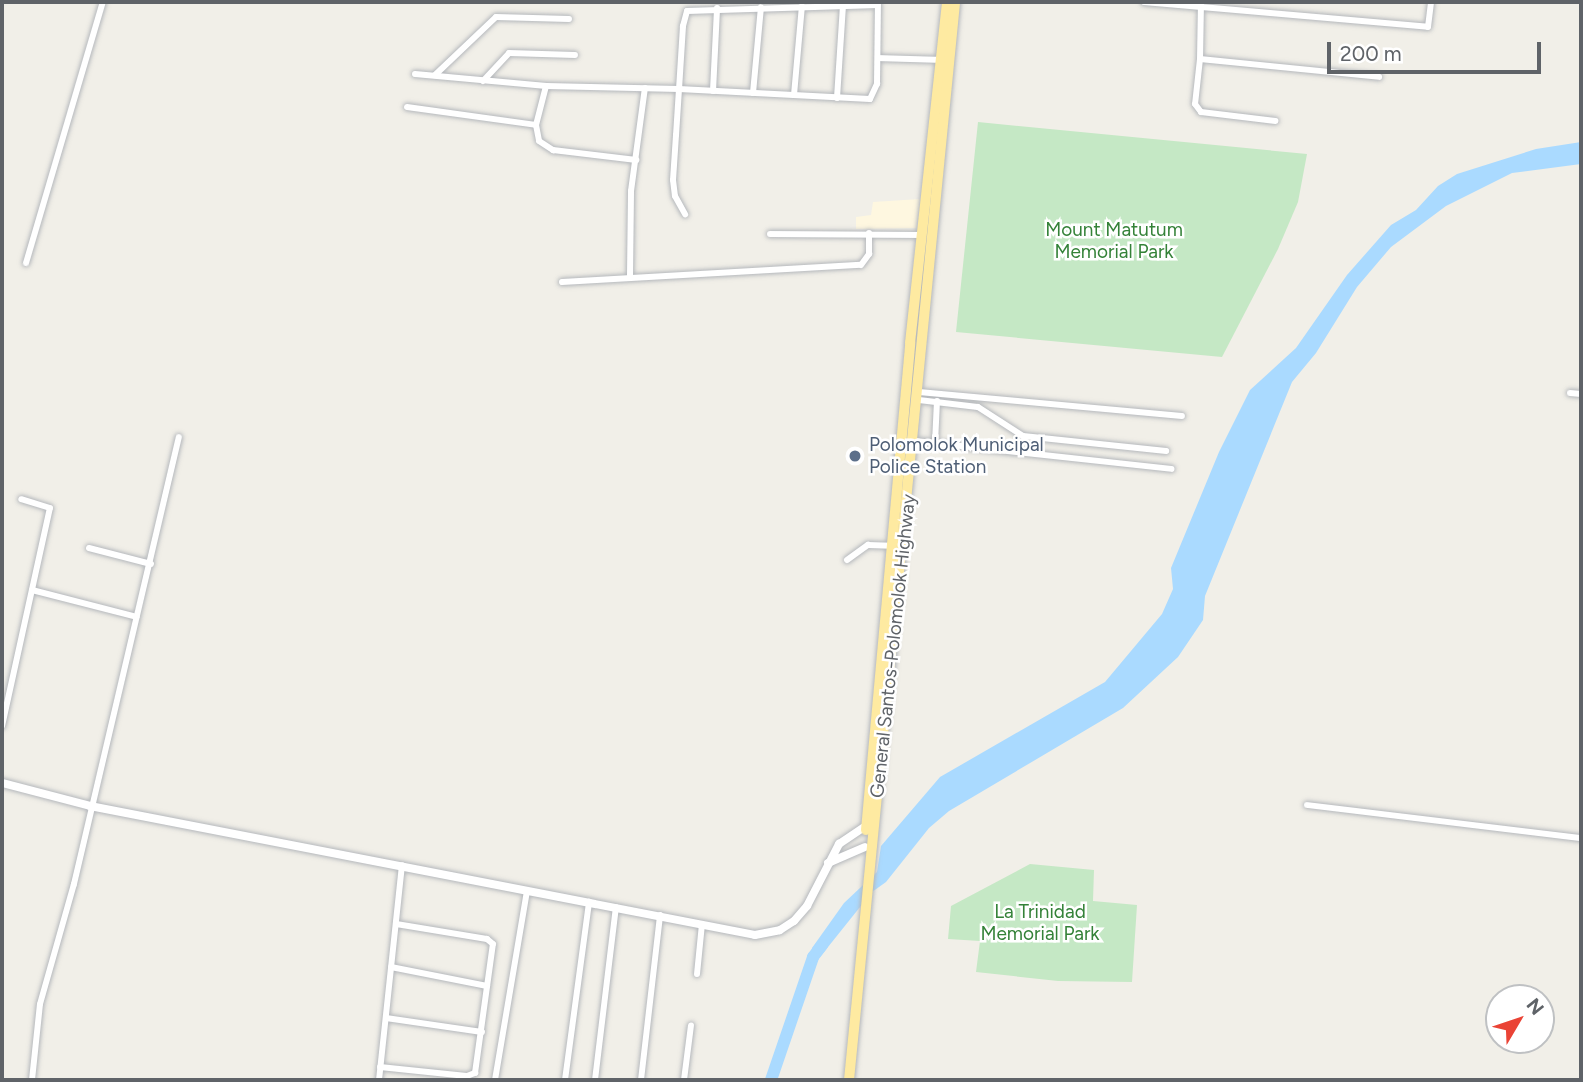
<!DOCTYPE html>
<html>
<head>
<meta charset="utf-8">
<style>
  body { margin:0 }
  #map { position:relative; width:1583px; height:1082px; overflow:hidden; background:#f1efe8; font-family:Figtree,sans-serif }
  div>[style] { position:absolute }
  .commercial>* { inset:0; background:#fef7e0 }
  .green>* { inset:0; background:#c5e8c5 }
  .water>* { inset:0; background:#aadaff }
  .river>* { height:12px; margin:-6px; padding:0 6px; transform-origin:6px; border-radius:6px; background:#aadaff }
  .roads { filter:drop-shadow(0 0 2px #b5b8bc) drop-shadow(0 0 2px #b5b8bc) }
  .minor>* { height:6px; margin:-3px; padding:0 3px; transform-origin:3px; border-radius:3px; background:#fff }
  .tertiary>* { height:8px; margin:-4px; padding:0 4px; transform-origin:4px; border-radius:4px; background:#fff }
  .trunk>* { height:10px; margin:-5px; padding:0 5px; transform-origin:5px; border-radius:5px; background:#feeaa1 }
  .dots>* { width:19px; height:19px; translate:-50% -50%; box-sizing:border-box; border:4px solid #fff; border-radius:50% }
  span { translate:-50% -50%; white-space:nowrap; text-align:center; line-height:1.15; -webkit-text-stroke:5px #fff; paint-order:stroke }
  .park-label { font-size:19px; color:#348238 }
  .service-label { font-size:19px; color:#4e5e75 }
  .left { translate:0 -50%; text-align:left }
  .street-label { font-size:19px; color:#5f6368 }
  .frame { position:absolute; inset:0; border:4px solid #5f6368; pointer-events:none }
  .north { position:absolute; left:1485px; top:984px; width:70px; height:70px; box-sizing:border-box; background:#fff; border:2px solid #bfc1c3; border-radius:50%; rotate:51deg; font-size:19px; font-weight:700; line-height:28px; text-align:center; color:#5f6368 }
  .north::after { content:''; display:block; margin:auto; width:24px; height:32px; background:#ea4335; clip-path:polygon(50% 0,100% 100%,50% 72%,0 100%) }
  .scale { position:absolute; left:1327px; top:42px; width:214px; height:32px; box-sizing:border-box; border:4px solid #5f6368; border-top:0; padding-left:9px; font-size:21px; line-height:24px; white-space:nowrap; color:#5f6368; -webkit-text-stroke:5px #fff; paint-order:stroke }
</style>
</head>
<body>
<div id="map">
  <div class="commercial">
    <i style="clip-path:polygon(920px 199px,916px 228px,856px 229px,856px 217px,871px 215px,873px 202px)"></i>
  </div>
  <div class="green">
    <i style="clip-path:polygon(978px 122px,1307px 154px,1298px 202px,1278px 249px,1222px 357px,956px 332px)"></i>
    <i style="clip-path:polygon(1030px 864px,1094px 870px,1093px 901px,1137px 905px,1132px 982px,1058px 981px,976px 972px,980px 941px,948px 939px,951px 906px)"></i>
  </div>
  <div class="water">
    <i style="clip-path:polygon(1581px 142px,1581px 164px,1512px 173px,1446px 206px,1391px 247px,1357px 287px,1316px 353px,1292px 382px,1205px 596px,1203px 620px,1178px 657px,1123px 708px,949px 811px,929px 828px,886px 882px,872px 892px,820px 957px,813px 957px,812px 948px,844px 903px,877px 872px,881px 846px,940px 777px,1105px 682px,1162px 614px,1173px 589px,1171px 568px,1219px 452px,1250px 390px,1296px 348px,1347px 275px,1391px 225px,1416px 210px,1438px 186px,1457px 174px,1536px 149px)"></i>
  </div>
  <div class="river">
    <i style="left:771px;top:1080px;width:130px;rotate:-71.1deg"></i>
    <i style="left:813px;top:957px;width:15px;rotate:-53deg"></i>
  </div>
  <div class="roads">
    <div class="minor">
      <i style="left:1144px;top:2px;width:285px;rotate:5deg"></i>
      <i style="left:1428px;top:27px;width:25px;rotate:-83deg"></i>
      <i style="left:1201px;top:2px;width:57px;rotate:91deg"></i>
      <i style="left:1200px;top:59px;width:180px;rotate:5.7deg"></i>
      <i style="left:879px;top:58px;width:62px;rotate:1.8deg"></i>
      <i style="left:1200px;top:59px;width:45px;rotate:96.3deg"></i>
      <i style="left:1195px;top:104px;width:10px;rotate:53deg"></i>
      <i style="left:1201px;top:112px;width:75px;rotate:6.9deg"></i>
      <i style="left:415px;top:74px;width:132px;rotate:5.2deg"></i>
      <i style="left:546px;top:86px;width:133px;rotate:1.3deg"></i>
      <i style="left:679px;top:89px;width:191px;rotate:3deg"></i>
      <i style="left:870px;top:99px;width:17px;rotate:-65deg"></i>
      <i style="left:877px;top:84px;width:79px;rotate:-89.3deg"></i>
      <i style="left:878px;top:5px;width:191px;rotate:178.2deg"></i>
      <i style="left:687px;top:11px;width:16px;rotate:105deg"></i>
      <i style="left:683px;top:26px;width:63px;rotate:93.6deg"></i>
      <i style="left:679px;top:89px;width:46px;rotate:93.7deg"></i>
      <i style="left:676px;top:135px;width:45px;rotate:93.8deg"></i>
      <i style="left:673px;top:180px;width:16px;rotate:83deg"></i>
      <i style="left:675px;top:196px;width:21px;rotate:61deg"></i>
      <i style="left:435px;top:75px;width:84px;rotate:-43.6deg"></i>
      <i style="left:496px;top:17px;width:73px;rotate:1.6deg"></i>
      <i style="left:483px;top:81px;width:38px;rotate:-47deg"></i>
      <i style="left:509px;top:53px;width:66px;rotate:1.7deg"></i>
      <i style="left:713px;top:91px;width:83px;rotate:-87.2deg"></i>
      <i style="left:753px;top:93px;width:86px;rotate:-84.7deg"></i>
      <i style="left:794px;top:95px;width:89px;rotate:-84.9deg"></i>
      <i style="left:837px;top:98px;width:94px;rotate:-86.3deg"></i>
      <i style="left:407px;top:107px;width:130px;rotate:7.9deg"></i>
      <i style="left:536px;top:125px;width:40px;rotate:-75.6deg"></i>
      <i style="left:536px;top:125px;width:16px;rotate:79deg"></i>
      <i style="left:539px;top:141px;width:17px;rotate:33deg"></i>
      <i style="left:553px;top:150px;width:84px;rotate:6.9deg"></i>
      <i style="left:770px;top:234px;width:151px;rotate:0.4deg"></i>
      <i style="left:26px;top:263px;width:272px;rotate:-73.6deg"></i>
      <i style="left:630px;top:275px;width:84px;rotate:-89.3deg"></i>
      <i style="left:631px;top:191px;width:104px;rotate:-82.3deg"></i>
      <i style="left:562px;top:282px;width:299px;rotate:-3.3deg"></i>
      <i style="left:861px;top:265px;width:14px;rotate:-54deg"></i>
      <i style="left:869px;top:254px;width:21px;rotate:-90deg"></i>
      <i style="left:919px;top:392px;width:264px;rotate:5.2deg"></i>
      <i style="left:1570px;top:393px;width:11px;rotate:5deg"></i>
      <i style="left:919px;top:400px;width:59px;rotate:6.8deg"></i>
      <i style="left:978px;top:407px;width:54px;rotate:32.8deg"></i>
      <i style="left:1023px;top:436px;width:144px;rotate:6deg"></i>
      <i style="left:915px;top:441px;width:258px;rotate:6.2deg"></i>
      <i style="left:935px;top:443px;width:42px;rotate:-87.3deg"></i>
      <i style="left:89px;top:548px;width:64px;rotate:14.5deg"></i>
      <i style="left:847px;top:560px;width:26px;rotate:-36deg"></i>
      <i style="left:868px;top:545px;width:23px;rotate:2deg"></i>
      <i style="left:32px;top:590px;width:108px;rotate:14.4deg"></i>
      <i style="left:2px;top:726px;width:223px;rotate:-77.6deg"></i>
      <i style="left:50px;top:508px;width:30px;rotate:-163deg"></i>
      <i style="left:1307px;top:805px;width:276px;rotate:6.9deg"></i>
      <i style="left:391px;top:967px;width:98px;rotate:11.2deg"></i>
      <i style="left:697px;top:974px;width:50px;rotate:-84.3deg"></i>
      <i style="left:386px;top:1018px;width:97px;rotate:8.3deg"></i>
      <i style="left:380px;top:1067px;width:87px;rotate:5.9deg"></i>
      <i style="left:467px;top:1076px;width:9px;rotate:-21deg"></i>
      <i style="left:475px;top:1073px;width:130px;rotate:-82.1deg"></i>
      <i style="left:493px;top:944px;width:8px;rotate:-140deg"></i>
      <i style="left:487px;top:939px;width:92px;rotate:-170.6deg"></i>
      <i style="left:32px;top:1080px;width:76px;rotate:-84deg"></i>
      <i style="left:40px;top:1004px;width:125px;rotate:-74.2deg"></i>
      <i style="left:74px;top:884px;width:459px;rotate:-76.8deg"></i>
      <i style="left:379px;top:1080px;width:216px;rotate:-83.9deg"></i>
      <i style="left:495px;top:1080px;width:192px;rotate:-80.4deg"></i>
      <i style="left:565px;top:1080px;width:180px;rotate:-82.3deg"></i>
      <i style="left:595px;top:1080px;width:174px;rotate:-83.1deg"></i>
      <i style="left:641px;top:1080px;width:166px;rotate:-83.4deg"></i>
      <i style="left:684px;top:1080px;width:55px;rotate:-82.7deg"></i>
    </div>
    <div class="tertiary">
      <i style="left:2px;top:783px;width:91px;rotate:14.6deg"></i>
      <i style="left:90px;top:806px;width:677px;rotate:10.98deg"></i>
      <i style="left:755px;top:935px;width:25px;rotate:-11deg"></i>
      <i style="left:780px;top:930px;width:17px;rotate:-33deg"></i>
      <i style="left:794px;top:921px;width:20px;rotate:-49deg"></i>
      <i style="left:807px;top:906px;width:70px;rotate:-62.7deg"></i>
      <i style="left:839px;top:844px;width:34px;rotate:-34deg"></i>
      <i style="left:828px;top:863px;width:40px;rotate:-23.4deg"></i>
    </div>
    <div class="trunk">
      <i style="left:866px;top:830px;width:489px;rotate:-84.8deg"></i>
      <i style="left:910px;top:343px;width:343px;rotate:-83.8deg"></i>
      <i style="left:849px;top:1080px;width:1083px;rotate:-84.38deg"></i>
    </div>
  </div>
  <div class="dots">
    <i style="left:855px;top:456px;background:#5c6f8a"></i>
  </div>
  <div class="park-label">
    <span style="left:1114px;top:241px">Mount Matutum<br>Memorial Park</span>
    <span style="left:1040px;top:923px">La Trinidad<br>Memorial Park</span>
  </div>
  <div class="service-label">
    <span class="left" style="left:869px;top:456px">Polomolok Municipal<br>Police Station</span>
  </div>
  <div class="street-label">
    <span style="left:893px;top:646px;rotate:-84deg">General Santos-Polomolok Highway</span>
  </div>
  <div class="frame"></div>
  <div class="north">N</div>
  <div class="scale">200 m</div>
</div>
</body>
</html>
